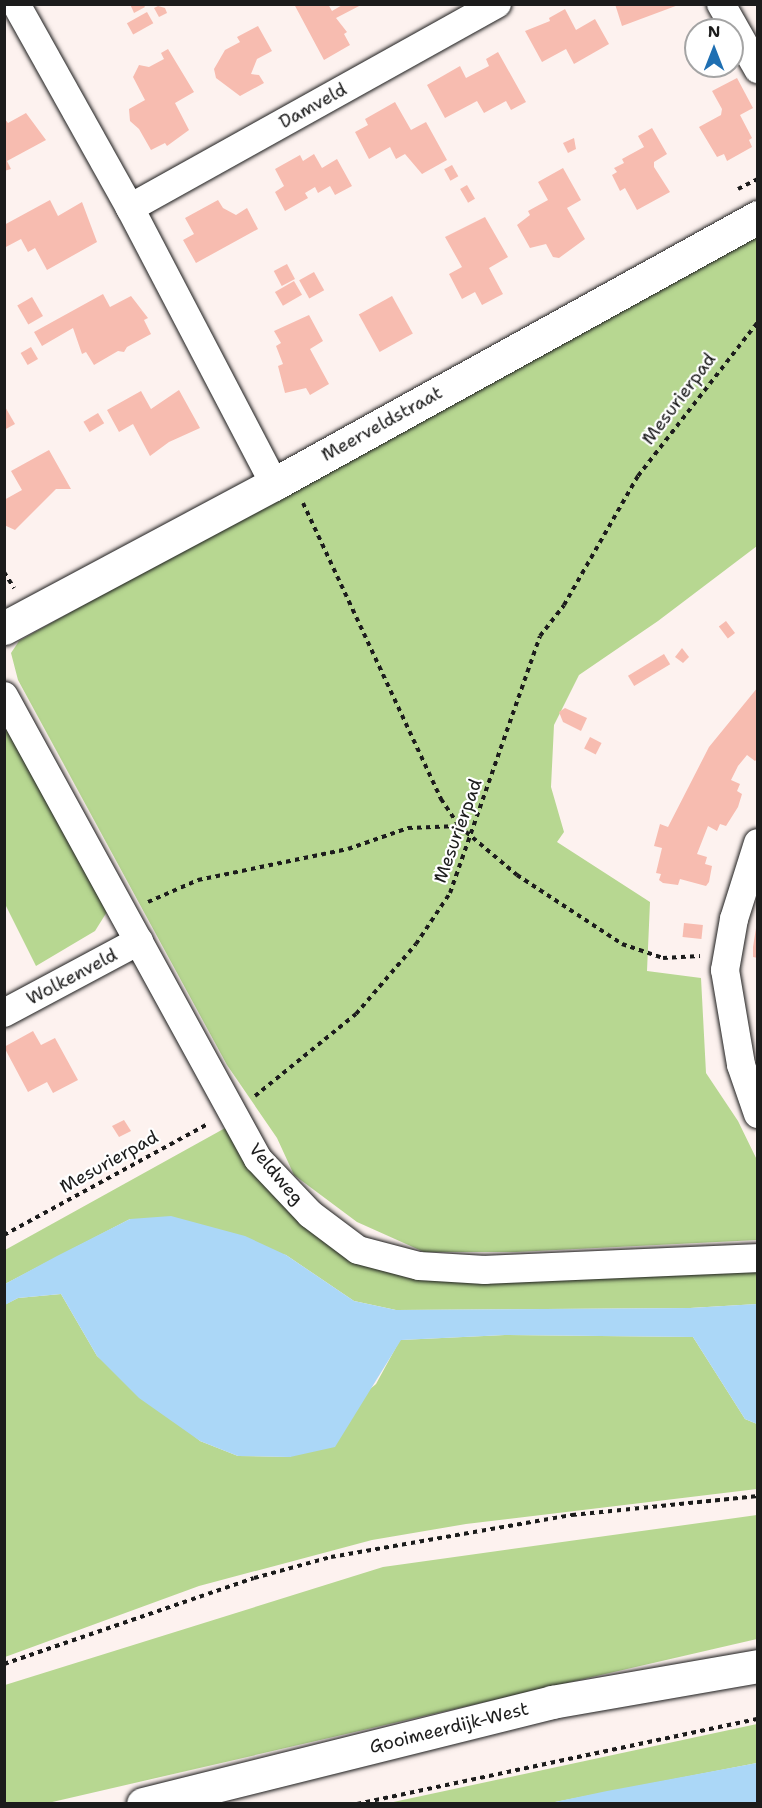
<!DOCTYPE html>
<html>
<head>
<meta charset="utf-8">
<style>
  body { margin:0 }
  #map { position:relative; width:762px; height:1808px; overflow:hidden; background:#fdf2ef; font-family:"Shantell Sans",sans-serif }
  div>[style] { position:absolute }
  .green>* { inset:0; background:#b7d791 }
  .water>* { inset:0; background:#abd7f7 }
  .building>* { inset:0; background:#f7bcb0; transform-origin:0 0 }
  .path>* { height:4px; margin-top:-2px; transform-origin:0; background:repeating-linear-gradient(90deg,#1c1c1c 0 4.5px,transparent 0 9px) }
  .roads { filter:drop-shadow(0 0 2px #1c1c1c) drop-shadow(0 0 2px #1c1c1c) }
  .minor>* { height:28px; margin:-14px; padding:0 14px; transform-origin:14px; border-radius:14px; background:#fff }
  .tertiary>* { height:33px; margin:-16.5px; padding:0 16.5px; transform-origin:16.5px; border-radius:16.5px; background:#fff }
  span { translate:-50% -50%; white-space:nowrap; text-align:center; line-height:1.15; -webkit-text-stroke:4.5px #fff; paint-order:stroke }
  .street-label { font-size:18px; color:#1c1c1c }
  .frame { position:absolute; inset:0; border:6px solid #1c1c1c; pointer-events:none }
  .north { position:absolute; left:684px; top:18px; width:60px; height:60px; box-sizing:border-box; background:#fff; border:2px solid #a4a4a4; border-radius:50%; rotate:0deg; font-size:16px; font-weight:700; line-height:24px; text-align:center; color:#1c1c1c }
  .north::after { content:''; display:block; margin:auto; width:21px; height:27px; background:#1f6fb2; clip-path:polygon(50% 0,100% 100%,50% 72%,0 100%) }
</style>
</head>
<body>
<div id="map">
  <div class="green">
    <i style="clip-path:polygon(757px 229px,757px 546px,658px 621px,579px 675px,554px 725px,551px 787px,564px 832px,557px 842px,650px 902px,647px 971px,701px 978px,706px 1073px,738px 1121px,757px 1160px,757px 1240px,516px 1252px,424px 1252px,357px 1222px,294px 1175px,277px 1138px,227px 1065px,18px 680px,11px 653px,19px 641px)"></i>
    <i style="clip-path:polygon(4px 722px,110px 907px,95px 931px,36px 966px,5px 904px)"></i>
    <i style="clip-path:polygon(227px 1127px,249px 1166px,301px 1224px,351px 1259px,408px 1278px,485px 1283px,757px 1271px,758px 1304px,690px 1308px,396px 1310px,354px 1301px,286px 1255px,130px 1219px,5px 1284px,5px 1250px)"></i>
    <i style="clip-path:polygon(61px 1294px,97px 1356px,200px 1441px,238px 1456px,290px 1457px,376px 1384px,400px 1340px,505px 1335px,693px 1337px,745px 1419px,757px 1424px,757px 1489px,466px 1524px,372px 1540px,199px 1586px,5px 1657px,4px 1305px,18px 1298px)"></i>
    <i style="clip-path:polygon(757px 1515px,757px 1639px,48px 1803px,5px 1803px,5px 1685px,383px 1567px)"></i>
    <i style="clip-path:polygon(757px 1724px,757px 1763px,550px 1803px,384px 1804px)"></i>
  </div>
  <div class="water">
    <i style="clip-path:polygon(171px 1216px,245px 1236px,286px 1255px,354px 1301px,396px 1310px,690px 1308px,757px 1304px,757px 1424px,745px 1419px,693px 1337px,505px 1335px,401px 1340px,335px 1447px,290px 1457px,238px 1456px,200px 1441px,139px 1398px,97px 1356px,61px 1294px,18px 1298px,5px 1305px,5px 1284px,57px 1256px,130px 1219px)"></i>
    <i style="clip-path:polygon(757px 1763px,757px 1803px,550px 1803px,607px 1791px)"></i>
  </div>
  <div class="building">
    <i style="clip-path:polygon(130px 4px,143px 4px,145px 7px,134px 13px)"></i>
    <i style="clip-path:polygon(294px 4px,328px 4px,332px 11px,344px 4px,363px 4px,336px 18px,347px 32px,344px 34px,350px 45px,324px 60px)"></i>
    <i style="clip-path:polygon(615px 4px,681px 4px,622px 26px)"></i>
    <i style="clip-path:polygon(158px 6px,165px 8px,167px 13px,159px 17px,154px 8px)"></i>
    <i style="clip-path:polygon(565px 9px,576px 30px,595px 19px,609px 44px,574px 64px,566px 49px,542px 62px,525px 31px,550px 21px,549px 18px)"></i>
    <i style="left:147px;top:12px;width:13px;height:23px;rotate:61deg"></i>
    <i style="clip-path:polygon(258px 26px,272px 51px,257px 59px,251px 74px,259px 75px,264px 83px,240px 96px,216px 78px,214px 69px,225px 50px,240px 42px,237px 37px)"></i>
    <i style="clip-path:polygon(168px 49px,194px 92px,175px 103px,189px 130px,167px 146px,165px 143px,151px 150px,139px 129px,130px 121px,129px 109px,145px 100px,133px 77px,139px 65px,149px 67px,164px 59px,161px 53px)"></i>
    <i style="clip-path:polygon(498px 52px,526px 102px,511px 110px,506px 101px,484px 113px,477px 101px,445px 118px,427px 85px,460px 66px,466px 78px,489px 66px,486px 59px)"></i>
    <i style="clip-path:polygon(737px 78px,753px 108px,740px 115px,752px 138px,749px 140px,752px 147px,727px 161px,724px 154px,717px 157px,699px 127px,721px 115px,722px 109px,712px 91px)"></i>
    <i style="clip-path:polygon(395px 102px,411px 130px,426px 122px,447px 160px,422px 174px,405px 154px,396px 159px,390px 147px,369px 159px,355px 132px,368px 125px,365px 119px)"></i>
    <i style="clip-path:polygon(26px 113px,46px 140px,7px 161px,11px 169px,4px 171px,4px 118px,8px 123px)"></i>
    <i style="clip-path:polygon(652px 128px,667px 154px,654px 162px,654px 167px,670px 192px,637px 210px,625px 188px,620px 191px,612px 175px,617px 172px,614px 168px,624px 163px,622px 159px,644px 147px,638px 136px)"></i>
    <i style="clip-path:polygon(574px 138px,576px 149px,568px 153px,563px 143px)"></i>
    <i style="clip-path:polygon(314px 154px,322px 168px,337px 159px,352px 186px,335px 195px,330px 186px,318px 193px,315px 187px,305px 193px,308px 198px,285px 211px,275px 192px,284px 186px,275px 169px,300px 155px,303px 161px)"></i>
    <i style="left:452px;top:165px;width:13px;height:9px;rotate:61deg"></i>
    <i style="clip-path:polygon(563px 168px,581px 200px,567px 208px,585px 239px,559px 258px,553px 257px,546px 244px,530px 248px,517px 225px,530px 215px,528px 211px,548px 200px,538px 182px)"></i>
    <i style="left:467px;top:185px;width:16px;height:8px;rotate:60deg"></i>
    <i style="clip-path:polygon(50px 200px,58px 216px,82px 202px,97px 242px,47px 270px,35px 248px,28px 252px,21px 239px,4px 248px,4px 225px)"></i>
    <i style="clip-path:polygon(218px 200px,223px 208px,236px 215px,247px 208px,258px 229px,196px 263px,183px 240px,194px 234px,185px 218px)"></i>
    <i style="clip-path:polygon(485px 217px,508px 257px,489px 268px,503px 294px,482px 305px,475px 292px,462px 299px,449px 274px,462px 267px,445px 237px)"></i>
    <i style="left:287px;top:264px;width:17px;height:15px;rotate:62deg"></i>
    <i style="left:314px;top:272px;width:21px;height:17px;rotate:61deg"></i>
    <i style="left:294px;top:281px;width:16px;height:22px;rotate:60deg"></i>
    <i style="clip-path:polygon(103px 294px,110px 307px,131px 296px,148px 318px,144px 320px,151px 334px,127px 347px,124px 352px,118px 351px,94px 365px,86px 352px,82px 354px,73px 328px,42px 346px,34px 332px)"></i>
    <i style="left:392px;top:296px;width:43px;height:38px;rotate:61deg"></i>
    <i style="left:32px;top:297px;width:22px;height:17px;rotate:60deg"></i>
    <i style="clip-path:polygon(309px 315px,323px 341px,310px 349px,329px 384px,310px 395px,306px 388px,285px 393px,278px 366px,283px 364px,276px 346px,281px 343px,274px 331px)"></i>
    <i style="left:31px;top:347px;width:14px;height:12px;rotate:60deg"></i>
    <i style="clip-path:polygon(179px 390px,200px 428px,169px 442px,150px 456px,133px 424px,119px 432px,107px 410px,141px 391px,151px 409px)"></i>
    <i style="clip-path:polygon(4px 405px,15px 424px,4px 430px)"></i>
    <i style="left:98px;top:413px;width:12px;height:17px;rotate:59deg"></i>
    <i style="clip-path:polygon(49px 450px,71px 489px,56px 489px,15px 530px,4px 525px,4px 500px,22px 490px,11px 471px)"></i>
    <i style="left:726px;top:621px;width:15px;height:9px;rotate:53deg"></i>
    <i style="clip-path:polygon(682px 648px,689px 657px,683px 663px,675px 657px)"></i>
    <i style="left:664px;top:654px;width:12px;height:42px;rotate:59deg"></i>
    <i style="clip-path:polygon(758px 687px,758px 758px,755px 761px,747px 755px,738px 766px,731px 780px,740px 784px,737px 791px,742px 794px,738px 807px,726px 826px,720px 824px,717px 831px,708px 826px,697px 854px,707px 857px,705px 864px,712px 866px,709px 882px,706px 886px,680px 879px,678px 885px,663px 883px,659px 880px,661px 874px,656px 873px,662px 848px,654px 846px,660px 824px,668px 827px,709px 747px)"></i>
    <i style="clip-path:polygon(565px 708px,587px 718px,581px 731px,563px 722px,559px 712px)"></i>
    <i style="left:590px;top:737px;width:13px;height:13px;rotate:27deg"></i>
    <i style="clip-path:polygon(757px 922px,758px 922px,758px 958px,753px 957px,753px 947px)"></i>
    <i style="left:684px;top:923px;width:19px;height:14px;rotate:6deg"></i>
    <i style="clip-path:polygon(33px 1031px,41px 1045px,55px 1038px,78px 1080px,53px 1093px,47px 1082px,28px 1092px,4px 1047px)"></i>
    <i style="clip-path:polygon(124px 1120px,131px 1131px,119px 1137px,112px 1126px)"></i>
  </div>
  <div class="path">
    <i style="left:738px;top:189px;width:22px;rotate:-27deg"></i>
    <i style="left:303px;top:503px;width:327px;rotate:65deg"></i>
    <i style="left:441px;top:799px;width:32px;rotate:56deg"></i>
    <i style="left:459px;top:826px;width:76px;rotate:40.2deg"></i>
    <i style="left:517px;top:875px;width:126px;rotate:33.3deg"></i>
    <i style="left:622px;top:944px;width:43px;rotate:18.9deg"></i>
    <i style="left:663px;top:958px;width:37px;rotate:-3deg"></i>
    <i style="left:4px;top:572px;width:19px;rotate:58deg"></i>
    <i style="left:148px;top:902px;width:55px;rotate:-23.7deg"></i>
    <i style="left:198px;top:880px;width:153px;rotate:-11.7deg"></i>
    <i style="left:348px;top:849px;width:64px;rotate:-19.3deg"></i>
    <i style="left:408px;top:828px;width:51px;rotate:-2.2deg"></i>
    <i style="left:255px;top:1096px;width:130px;rotate:-39.1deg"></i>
    <i style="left:356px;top:1014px;width:92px;rotate:-49.4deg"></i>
    <i style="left:416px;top:944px;width:61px;rotate:-56.3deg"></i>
    <i style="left:450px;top:893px;width:272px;rotate:-70.7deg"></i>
    <i style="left:540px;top:636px;width:39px;rotate:-52deg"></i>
    <i style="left:564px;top:605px;width:149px;rotate:-60.2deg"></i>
    <i style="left:638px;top:476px;width:195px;rotate:-52.1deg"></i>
    <i style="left:4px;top:1235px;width:232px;rotate:-28.6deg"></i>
    <i style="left:4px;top:1664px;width:264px;rotate:-19deg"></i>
    <i style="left:254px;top:1578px;width:80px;rotate:-15.3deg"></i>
    <i style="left:331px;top:1557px;width:245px;rotate:-9.9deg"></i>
    <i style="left:572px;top:1515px;width:187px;rotate:-5.8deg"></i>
    <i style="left:357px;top:1804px;width:410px;rotate:-12deg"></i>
  </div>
  <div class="roads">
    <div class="minor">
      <i style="left:16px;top:4px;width:234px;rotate:60.8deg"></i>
      <i style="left:130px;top:208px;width:311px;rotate:62.4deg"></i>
      <i style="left:721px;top:4px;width:75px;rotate:60.4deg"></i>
      <i style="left:130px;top:208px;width:420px;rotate:-29.1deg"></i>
      <i style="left:4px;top:696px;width:528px;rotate:61.25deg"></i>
      <i style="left:258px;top:1159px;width:76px;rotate:46.6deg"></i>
      <i style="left:310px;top:1214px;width:60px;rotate:36.9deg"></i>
      <i style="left:358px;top:1250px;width:63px;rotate:14.7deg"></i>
      <i style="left:419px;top:1266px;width:66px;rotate:3.5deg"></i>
      <i style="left:485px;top:1270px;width:273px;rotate:-2.5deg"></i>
      <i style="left:758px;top:843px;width:80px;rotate:107.5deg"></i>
      <i style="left:734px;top:919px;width:52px;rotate:100deg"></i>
      <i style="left:725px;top:970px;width:96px;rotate:80.4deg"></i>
      <i style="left:741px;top:1065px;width:52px;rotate:70.9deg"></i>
      <i style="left:4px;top:1013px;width:153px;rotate:-28.1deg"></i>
    </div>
    <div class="tertiary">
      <i style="left:4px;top:628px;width:306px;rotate:-28.1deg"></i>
      <i style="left:274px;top:484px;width:553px;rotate:-28.88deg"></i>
      <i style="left:143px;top:1804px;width:422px;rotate:-14deg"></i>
      <i style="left:552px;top:1702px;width:209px;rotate:-9.9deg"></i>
    </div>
  </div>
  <div class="street-label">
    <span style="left:313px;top:106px;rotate:-29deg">Damveld</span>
    <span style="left:679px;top:399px;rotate:-53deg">Mesurierpad</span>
    <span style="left:382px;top:424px;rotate:-29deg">Meerveldstraat</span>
    <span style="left:458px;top:831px;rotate:-70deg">Mesurierpad</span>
    <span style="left:72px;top:977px;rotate:-28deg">Wolkenveld</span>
    <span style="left:109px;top:1162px;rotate:-29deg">Mesurierpad</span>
    <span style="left:276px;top:1174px;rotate:50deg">Veldweg</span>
    <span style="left:449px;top:1728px;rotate:-14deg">Gooimeerdijk-West</span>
  </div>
  <div class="frame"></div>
  <div class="north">N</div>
</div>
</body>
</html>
